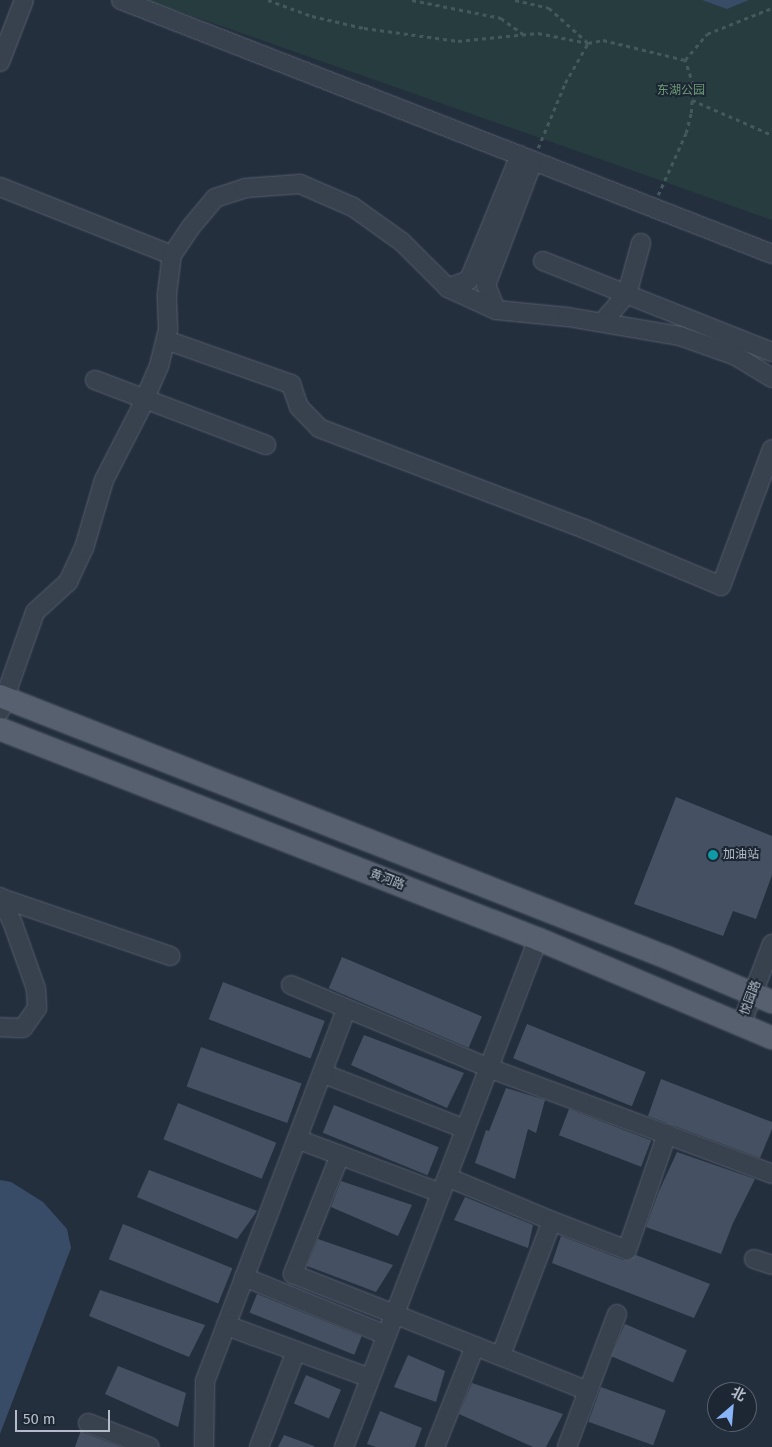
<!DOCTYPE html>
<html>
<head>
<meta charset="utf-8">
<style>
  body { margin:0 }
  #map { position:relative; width:772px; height:1447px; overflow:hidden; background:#242f3e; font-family:"Fira Sans","Noto Sans SC",sans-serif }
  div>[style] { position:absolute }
  .green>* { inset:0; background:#263c3f }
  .water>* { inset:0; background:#394c67 }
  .building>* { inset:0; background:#455162; transform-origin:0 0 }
  .path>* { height:2.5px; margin-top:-1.25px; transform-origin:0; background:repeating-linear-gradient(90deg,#44595c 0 4px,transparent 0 8px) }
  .roads { filter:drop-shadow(0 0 1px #565f6c) drop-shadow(0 0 1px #565f6c) }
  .minor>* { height:18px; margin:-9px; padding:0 9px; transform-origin:9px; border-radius:9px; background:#38414e }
  .major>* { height:22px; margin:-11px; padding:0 11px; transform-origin:11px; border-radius:11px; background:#56606e }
  .dots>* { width:14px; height:14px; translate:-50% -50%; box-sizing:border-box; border:2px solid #1d2633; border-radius:50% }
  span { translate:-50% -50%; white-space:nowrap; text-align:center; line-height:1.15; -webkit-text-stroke:4px #1d2633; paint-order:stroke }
  .park-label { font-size:12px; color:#6b9a76 }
  .poi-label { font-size:12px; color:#b4bcc9 }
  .left { translate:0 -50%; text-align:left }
  .street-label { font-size:12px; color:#b4bcc9 }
  .north { position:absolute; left:707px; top:1382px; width:50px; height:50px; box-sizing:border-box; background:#1d2633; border:1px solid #59626f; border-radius:50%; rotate:27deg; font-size:14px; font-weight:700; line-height:20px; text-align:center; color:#b4bcc9 }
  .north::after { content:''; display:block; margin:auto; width:18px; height:22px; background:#8ab4f8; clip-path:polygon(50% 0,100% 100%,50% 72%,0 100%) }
  .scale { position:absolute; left:15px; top:1410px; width:95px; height:22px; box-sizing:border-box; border:2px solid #b4bcc9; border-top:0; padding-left:6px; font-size:15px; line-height:18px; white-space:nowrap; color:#b4bcc9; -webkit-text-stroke:4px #1d2633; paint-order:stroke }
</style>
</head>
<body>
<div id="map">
  <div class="green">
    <i style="clip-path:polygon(147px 0,772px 0,772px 220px,665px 182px)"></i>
  </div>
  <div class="water">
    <i style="clip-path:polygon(702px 0,749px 0,727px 9px)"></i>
    <i style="clip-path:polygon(0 1180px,11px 1182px,43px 1202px,67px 1229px,71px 1248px,0 1434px)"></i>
  </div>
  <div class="building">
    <i style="clip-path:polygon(676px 797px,772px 836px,772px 875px,756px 919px,733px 911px,723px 936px,634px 904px)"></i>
    <i style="left:342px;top:957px;width:152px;height:34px;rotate:23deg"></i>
    <i style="left:223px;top:982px;width:109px;height:40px;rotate:21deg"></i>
    <i style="left:527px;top:1024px;width:128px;height:37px;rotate:22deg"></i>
    <i style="clip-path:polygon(364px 1035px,464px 1073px,447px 1108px,351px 1065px)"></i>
    <i style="left:201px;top:1047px;width:107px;height:42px;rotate:20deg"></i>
    <i style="clip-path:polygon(661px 1079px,772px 1122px,772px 1129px,760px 1158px,648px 1116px)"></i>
    <i style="clip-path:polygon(506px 1088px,545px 1100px,536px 1133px,528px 1129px,515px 1179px,475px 1163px,486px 1130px,489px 1131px)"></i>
    <i style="left:178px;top:1103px;width:106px;height:39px;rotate:22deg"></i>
    <i style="left:334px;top:1105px;width:113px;height:30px;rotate:22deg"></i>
    <i style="left:569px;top:1109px;width:88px;height:28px;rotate:21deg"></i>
    <i style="clip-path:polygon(677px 1152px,755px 1179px,733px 1223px,721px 1254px,646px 1227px,659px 1191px)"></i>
    <i style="clip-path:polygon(149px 1170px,257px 1211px,237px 1239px,137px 1197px)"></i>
    <i style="clip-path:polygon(341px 1181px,412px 1205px,398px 1236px,331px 1207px)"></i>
    <i style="clip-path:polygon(465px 1197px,533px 1225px,528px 1248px,454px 1220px)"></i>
    <i style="left:123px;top:1224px;width:118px;height:38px;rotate:22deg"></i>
    <i style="clip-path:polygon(561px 1236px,623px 1260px,629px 1260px,636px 1255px,710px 1284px,694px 1318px,552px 1263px)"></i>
    <i style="clip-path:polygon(318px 1239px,393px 1265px,376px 1292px,307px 1266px)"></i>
    <i style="clip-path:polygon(100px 1290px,205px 1325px,189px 1357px,89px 1316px)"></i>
    <i style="left:257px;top:1294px;width:113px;height:20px;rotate:22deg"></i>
    <i style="left:625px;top:1324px;width:67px;height:35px;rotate:23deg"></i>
    <i style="clip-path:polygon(408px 1355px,445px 1371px,436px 1402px,394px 1387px)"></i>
    <i style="clip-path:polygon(118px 1366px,186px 1393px,178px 1427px,105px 1394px)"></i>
    <i style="left:306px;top:1375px;width:38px;height:31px;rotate:23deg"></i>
    <i style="clip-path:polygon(472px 1383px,563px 1414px,546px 1447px,533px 1447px,459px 1414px)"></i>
    <i style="left:601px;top:1387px;width:69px;height:37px;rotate:20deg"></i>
    <i style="clip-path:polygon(380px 1411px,422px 1428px,415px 1447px,376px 1447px,367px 1444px)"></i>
    <i style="clip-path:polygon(81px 1430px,84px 1433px,121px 1447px,75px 1447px)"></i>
    <i style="clip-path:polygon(284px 1435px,314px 1446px,314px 1447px,278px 1447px)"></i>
  </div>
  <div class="path">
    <i style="left:268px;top:0;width:47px;rotate:20deg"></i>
    <i style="left:312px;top:16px;width:53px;rotate:13deg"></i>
    <i style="left:364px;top:28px;width:95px;rotate:7.9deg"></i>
    <i style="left:458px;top:41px;width:80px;rotate:-5.7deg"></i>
    <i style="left:538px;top:33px;width:51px;rotate:11.3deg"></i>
    <i style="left:588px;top:43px;width:15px;rotate:-11deg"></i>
    <i style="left:603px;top:40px;width:84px;rotate:13.7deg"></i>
    <i style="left:685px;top:60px;width:34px;rotate:-50deg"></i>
    <i style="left:707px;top:34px;width:70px;rotate:-21.8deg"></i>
    <i style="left:412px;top:0;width:91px;rotate:11.4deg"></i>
    <i style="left:501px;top:18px;width:27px;rotate:36deg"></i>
    <i style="left:515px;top:0;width:35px;rotate:13deg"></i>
    <i style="left:549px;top:8px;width:51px;rotate:41.8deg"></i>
    <i style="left:692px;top:100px;width:87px;rotate:23.6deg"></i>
    <i style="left:538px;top:148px;width:70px;rotate:-67.4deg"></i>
    <i style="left:565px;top:83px;width:46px;rotate:-60.1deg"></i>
    <i style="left:658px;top:195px;width:68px;rotate:-65.7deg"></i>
    <i style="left:686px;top:133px;width:21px;rotate:-76deg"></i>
    <i style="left:691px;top:113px;width:28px;rotate:-86deg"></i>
    <i style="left:693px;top:85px;width:26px;rotate:-108deg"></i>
  </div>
  <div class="roads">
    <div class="minor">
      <i style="left:121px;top:0;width:699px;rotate:21.31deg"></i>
      <i style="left:0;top:62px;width:66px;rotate:-68.8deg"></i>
      <i style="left:0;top:187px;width:185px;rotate:21.6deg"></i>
      <i style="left:543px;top:261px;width:246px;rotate:21.7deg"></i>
      <i style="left:448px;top:288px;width:22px;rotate:-21deg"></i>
      <i style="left:469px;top:280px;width:135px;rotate:-67.8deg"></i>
      <i style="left:496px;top:310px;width:27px;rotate:-112deg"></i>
      <i style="left:486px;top:285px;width:133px;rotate:-69.2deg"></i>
      <i style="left:606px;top:318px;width:32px;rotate:-49deg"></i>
      <i style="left:627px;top:294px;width:53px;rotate:-74.6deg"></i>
      <i style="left:166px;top:340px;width:133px;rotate:19.4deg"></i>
      <i style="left:291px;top:384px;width:24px;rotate:71deg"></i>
      <i style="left:299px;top:407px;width:29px;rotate:46deg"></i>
      <i style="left:319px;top:428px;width:285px;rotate:20.8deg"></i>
      <i style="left:585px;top:529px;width:147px;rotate:22.7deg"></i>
      <i style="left:721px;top:586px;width:146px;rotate:-69.6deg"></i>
      <i style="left:95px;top:380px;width:183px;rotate:20.8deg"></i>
      <i style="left:0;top:711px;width:105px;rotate:-70.5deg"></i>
      <i style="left:35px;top:612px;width:45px;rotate:-42.3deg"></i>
      <i style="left:68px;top:582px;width:38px;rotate:-65deg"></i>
      <i style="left:84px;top:548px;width:71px;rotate:-73.6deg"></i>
      <i style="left:104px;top:480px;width:76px;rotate:-62.8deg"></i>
      <i style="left:139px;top:412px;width:50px;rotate:-66.5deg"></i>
      <i style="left:159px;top:366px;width:38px;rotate:-76deg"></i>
      <i style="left:168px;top:329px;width:35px;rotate:-92deg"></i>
      <i style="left:167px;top:294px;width:39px;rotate:-83deg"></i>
      <i style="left:172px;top:255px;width:32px;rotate:-56deg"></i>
      <i style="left:190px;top:228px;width:39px;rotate:-50deg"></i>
      <i style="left:215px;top:198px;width:32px;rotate:-18deg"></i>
      <i style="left:245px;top:188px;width:55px;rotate:-4.2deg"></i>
      <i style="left:300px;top:184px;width:58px;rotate:23.5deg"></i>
      <i style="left:353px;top:207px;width:60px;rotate:35.5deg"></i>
      <i style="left:402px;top:242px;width:65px;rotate:45deg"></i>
      <i style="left:448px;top:288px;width:53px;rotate:24.6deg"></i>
      <i style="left:496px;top:310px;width:72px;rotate:5.6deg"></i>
      <i style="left:568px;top:317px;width:114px;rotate:9.6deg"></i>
      <i style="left:680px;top:336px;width:59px;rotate:19.7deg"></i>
      <i style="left:736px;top:356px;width:42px;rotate:31.4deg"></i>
      <i style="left:0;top:897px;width:30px;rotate:64deg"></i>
      <i style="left:13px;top:924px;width:69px;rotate:70.5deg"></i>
      <i style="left:36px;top:989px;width:19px;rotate:87deg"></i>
      <i style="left:37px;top:1008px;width:24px;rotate:125deg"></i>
      <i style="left:23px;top:1028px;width:23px;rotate:-178deg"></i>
      <i style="left:1px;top:898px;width:179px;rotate:18.9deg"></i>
      <i style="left:291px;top:985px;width:215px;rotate:22.7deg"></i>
      <i style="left:489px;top:1068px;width:302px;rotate:20.5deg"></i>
      <i style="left:741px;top:1025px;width:87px;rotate:-69.1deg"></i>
      <i style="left:322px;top:1073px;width:154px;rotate:21.4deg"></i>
      <i style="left:297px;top:1139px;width:154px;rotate:20.6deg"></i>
      <i style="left:340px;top:1155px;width:128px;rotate:111.6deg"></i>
      <i style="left:293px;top:1274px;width:196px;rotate:21.6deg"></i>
      <i style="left:475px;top:1346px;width:109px;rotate:111.6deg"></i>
      <i style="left:447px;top:1177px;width:114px;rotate:22.7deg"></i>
      <i style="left:754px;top:1259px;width:19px;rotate:18deg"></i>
      <i style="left:244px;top:1277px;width:153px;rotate:22.2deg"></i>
      <i style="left:475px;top:1346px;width:122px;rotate:21.7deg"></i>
      <i style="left:501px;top:1355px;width:143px;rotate:-69.2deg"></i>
      <i style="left:552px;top:1221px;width:80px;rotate:21.1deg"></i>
      <i style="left:627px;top:1250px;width:123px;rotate:-71deg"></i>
      <i style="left:88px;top:1423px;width:66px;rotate:21.2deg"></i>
      <i style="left:204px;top:1447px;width:66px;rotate:-89.1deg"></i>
      <i style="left:205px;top:1381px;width:398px;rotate:-69.2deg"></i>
      <i style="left:259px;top:1447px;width:103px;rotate:-68.9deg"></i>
      <i style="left:296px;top:1351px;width:45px;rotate:-160.3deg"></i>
      <i style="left:254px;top:1336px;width:30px;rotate:-159deg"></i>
      <i style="left:226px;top:1325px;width:153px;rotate:20.2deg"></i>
      <i style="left:344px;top:1447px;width:544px;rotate:-69.1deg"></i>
      <i style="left:567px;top:1447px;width:142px;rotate:-69.4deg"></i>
    </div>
    <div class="major">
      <i style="left:0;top:696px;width:715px;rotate:21.4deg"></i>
      <i style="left:666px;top:957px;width:115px;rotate:23deg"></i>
      <i style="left:0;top:729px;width:578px;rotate:21.32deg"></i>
      <i style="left:538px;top:939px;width:254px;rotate:22.9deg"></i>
    </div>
  </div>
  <div class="dots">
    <i style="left:713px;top:855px;background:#0f9aa8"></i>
  </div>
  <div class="park-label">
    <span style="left:681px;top:91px">东湖公园</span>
  </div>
  <div class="poi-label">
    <span class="left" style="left:723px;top:855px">加油站</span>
  </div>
  <div class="street-label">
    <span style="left:387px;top:880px;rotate:21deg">黄河路</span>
    <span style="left:751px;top:998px;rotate:-69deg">悦园路</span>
  </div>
  <div class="north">北</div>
  <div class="scale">50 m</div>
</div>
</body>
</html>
